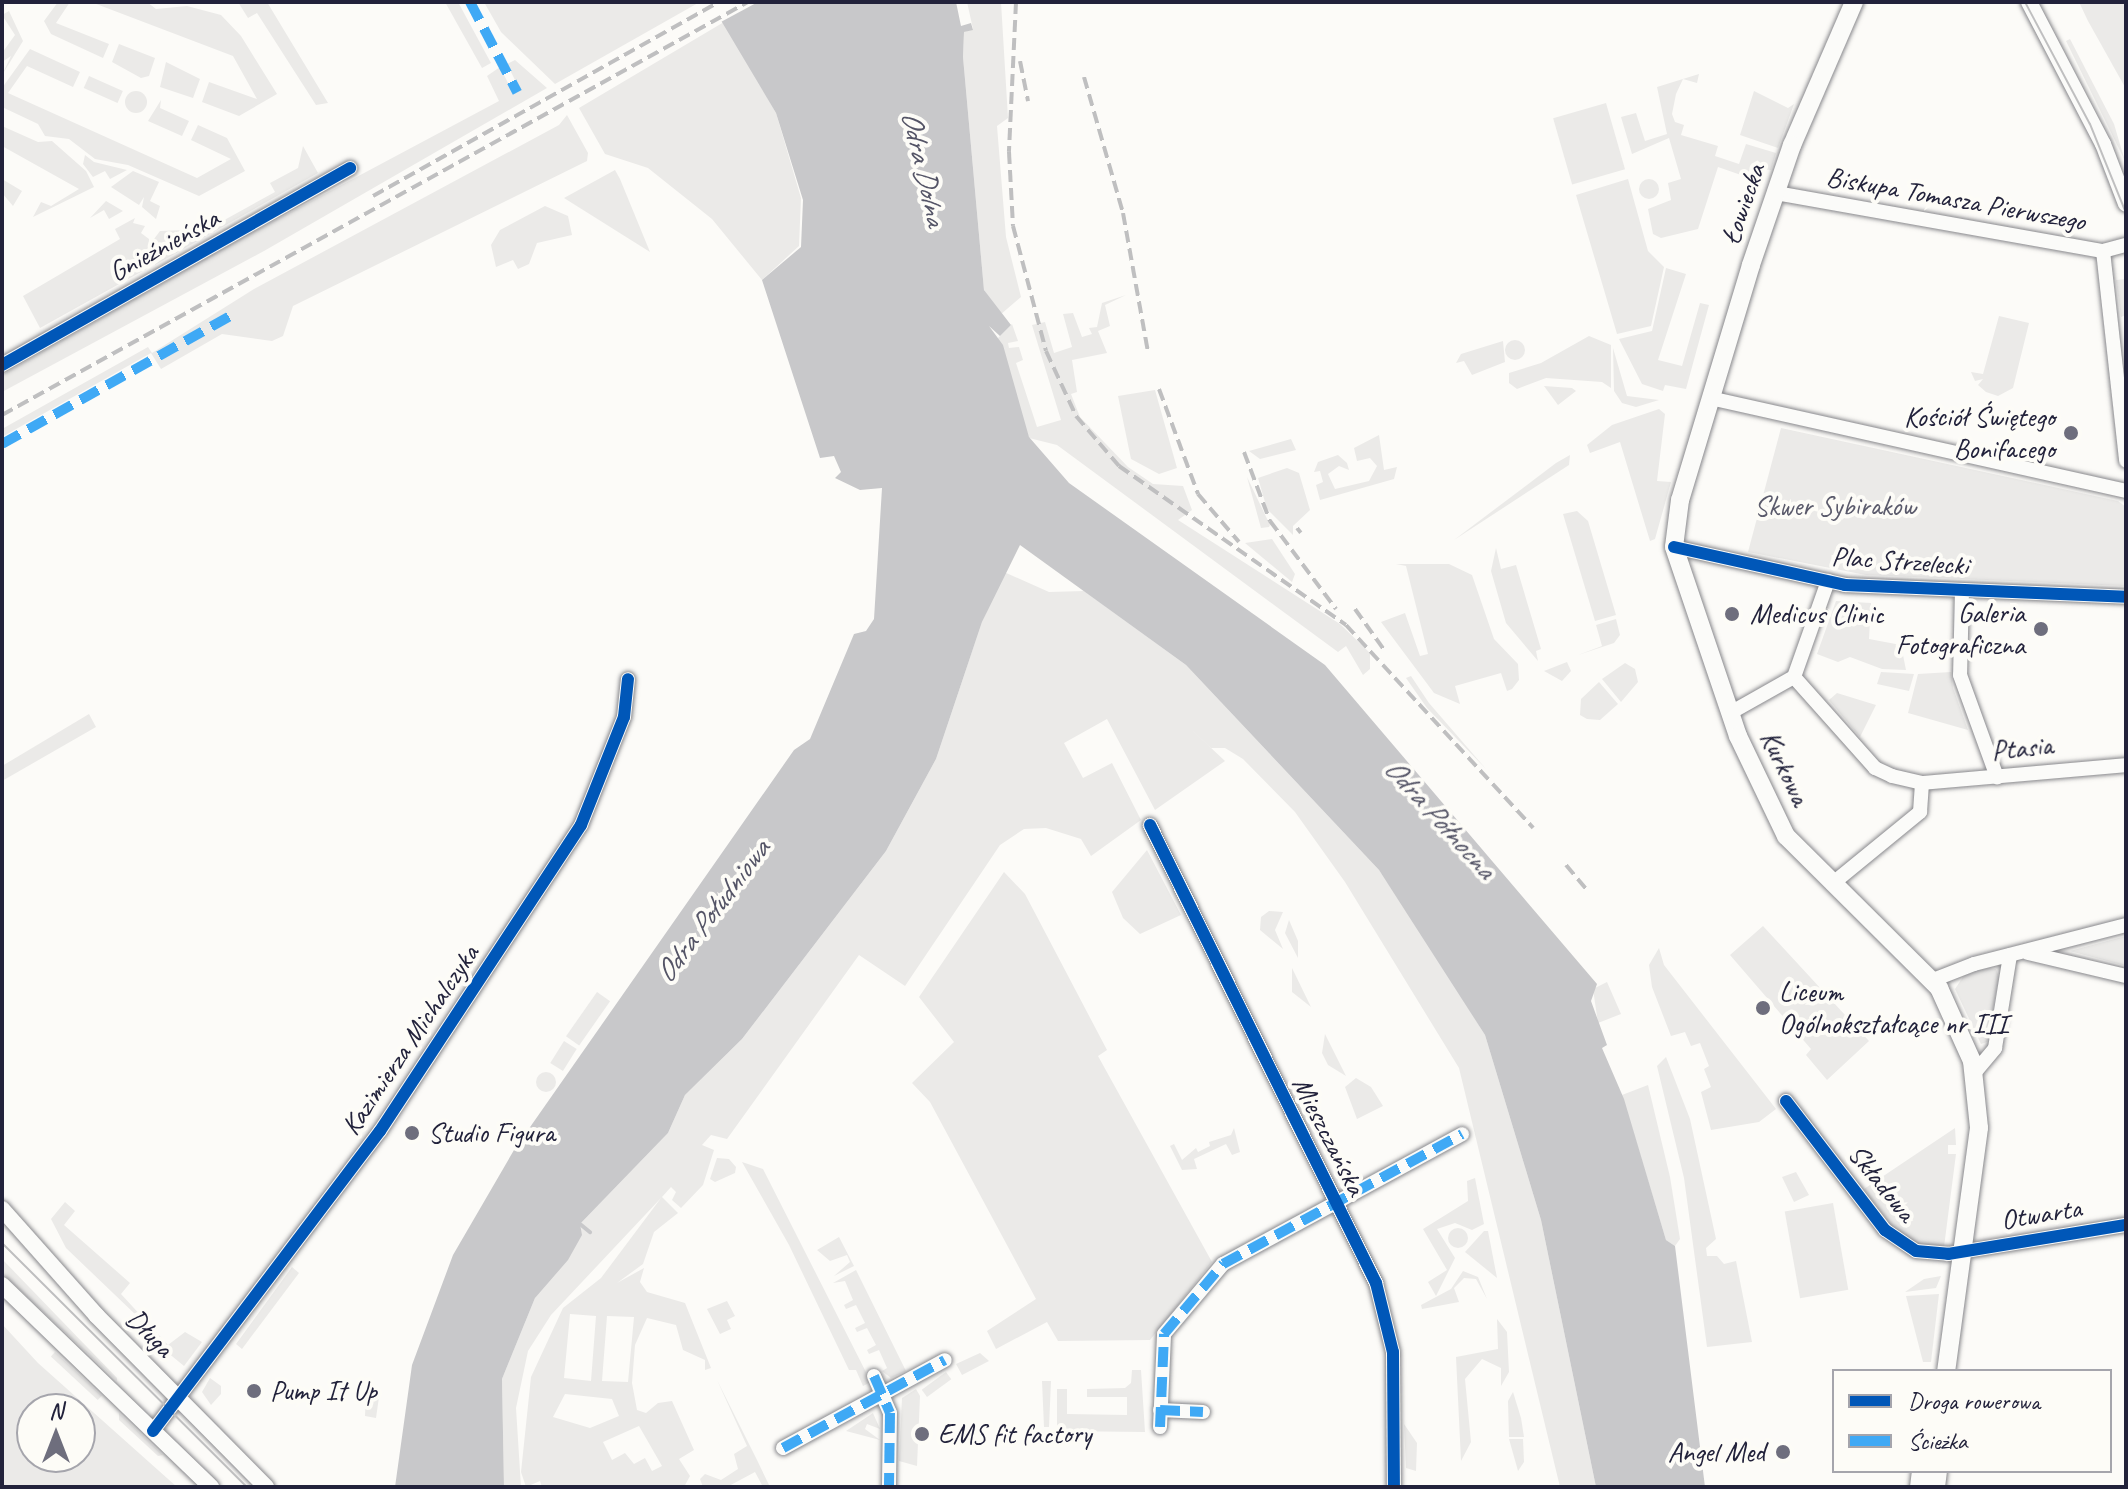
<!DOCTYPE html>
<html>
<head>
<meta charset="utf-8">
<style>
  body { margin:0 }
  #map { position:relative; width:2128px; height:1489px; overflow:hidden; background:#fcfbf8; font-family:Caveat,sans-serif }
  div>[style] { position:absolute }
  .green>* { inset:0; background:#ebeae8; transform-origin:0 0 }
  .round { border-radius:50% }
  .water>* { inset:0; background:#c8c8ca }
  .pier>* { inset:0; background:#fcfbf8 }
  .stream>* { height:4px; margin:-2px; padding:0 2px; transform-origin:2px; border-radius:2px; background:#c8c8ca }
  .roads { filter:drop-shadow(0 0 2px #88888c) drop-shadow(0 0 2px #88888c) }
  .minor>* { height:14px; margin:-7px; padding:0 7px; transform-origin:7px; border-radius:7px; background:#fbfbf9 }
  .tertiary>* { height:16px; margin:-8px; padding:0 8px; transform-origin:8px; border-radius:8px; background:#fbfbf9 }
  .secondary>* { height:18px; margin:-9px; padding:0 9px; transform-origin:9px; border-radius:9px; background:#fbfbf9 }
  .tram>* { height:2px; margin:-1px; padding:0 1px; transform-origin:1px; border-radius:1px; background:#bfbfc0 }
  .rail>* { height:4px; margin-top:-2px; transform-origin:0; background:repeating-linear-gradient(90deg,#bfbfc0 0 12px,transparent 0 18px) }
  .quiet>* { height:10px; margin-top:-5px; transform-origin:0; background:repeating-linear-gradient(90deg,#3fa9f5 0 20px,transparent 0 30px) }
  .cycleway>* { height:12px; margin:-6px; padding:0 6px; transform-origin:6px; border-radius:6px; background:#0057b8 }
  .dots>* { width:22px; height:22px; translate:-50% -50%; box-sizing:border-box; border:4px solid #fdfcf7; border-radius:50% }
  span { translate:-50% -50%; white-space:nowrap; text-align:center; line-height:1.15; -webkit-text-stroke:8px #fdfcf7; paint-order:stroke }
  .street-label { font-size:28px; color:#22223b }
  .poi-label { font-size:28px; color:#22223b }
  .right { translate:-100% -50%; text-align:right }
  .left { translate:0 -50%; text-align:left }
  .park-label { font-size:28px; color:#5a5a6b }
  .water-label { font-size:30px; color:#545466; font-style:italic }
  .frame { position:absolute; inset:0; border:4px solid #22223b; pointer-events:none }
  .legend { position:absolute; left:1832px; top:1369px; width:280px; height:104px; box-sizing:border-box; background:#fdfcf7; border:2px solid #a5a5ac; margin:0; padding:10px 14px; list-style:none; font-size:24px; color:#22223b }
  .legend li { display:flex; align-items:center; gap:16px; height:40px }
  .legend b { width:40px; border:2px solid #a5a5ac }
  .north { position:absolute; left:16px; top:1393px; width:80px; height:80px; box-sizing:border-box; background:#fdfcf7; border:2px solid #a5a5ac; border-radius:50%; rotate:0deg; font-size:22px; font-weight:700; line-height:32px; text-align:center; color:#22223b }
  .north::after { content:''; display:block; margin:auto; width:28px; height:36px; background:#6e6e7d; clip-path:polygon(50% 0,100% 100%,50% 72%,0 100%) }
</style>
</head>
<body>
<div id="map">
  <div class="green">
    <i style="clip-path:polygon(58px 2px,70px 2px,56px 23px,109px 44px,103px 58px,51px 34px,44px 21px)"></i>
    <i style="clip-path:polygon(91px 2px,147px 2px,156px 9px,187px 6px,221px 15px,241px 36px,277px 94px,239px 116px,202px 102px,209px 82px,257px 99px,233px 56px)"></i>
    <i style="clip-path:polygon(238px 2px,267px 2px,328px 103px,316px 105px,257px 13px,248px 18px)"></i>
    <i style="clip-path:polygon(445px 2px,458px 2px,491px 63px,482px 68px)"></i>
    <i style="clip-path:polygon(484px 2px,698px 2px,698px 3px,555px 84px,501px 32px)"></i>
    <i style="clip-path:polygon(967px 2px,1001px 2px,1008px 118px,997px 126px,1006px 237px,1021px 297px,1000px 315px,984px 290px,963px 57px,964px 32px,973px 29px)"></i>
    <i style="clip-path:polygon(2079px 2px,2126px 2px,2126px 89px,2088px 21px)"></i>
    <i style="clip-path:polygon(9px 11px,23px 41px,2px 75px,11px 56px,2px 62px,2px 53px,15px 35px,2px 15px)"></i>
    <i style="clip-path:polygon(724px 22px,776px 113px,801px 198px,799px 246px,762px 280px,712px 219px,648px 168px,605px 154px,579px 108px)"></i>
    <i style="clip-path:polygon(2070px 39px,2114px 124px,2125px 161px,2066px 41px)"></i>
    <i style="clip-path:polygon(119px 44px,155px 58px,149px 76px,141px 78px,112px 62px)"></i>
    <i style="clip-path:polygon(30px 49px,80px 72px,73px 87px,27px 66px,8px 93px,197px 178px,231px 159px,191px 140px,198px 125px,227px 138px,245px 171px,199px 196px,128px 165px,95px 159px,69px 139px,45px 136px,38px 124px,2px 107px,2px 88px)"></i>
    <i style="clip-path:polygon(515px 60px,547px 88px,264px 251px,2px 392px,2px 375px,244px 237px,499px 101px,487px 76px,500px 67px,513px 93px,520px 90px,507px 64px)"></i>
    <i style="clip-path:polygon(166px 62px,200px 79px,193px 98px,160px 87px)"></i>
    <i style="clip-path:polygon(1699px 74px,1697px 83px,1683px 79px,1676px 94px,1672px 114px,1675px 122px,1684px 125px,1681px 135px,1718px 146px,1715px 156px,1739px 164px,1746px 144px,1776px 153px,1771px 170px,1750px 168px,1748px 175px,1741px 175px,1718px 167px,1698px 229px,1661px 238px,1653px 234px,1648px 209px,1671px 200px,1668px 183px,1681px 179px,1669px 138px,1632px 154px,1621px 117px,1636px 113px,1645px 141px,1667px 134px,1657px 87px)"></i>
    <i style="left:89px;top:76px;width:37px;height:13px;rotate:24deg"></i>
    <i style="clip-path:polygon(1754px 91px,1788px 108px,1794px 104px,1778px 148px,1740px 135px)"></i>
    <i class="round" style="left:125px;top:91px;width:22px;height:22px"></i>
    <i style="clip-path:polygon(161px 100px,160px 108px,189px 121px,182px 136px,148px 121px)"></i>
    <i style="left:1606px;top:103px;width:69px;height:55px;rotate:74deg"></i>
    <i style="clip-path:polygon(567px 115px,588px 153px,587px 161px,293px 306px,283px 336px,272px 341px,222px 334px,161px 369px,151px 353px,2px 437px,2px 429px,148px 347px,152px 353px,254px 289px,559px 125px)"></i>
    <i style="clip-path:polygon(2px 126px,38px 142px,52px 141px,86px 171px,94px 187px,33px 217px,41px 202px,51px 206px,79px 189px,2px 146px)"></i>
    <i style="clip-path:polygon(303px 146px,318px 173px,155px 265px,154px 239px,160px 231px,185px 230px,190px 239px,275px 192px,270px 183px,298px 168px)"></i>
    <i style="clip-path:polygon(85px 155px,94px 162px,127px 170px,110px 179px,105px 171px,93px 177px,83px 164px)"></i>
    <i style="clip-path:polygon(615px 170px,620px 179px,650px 252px,564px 198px)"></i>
    <i style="clip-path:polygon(133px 171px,159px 182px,150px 201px,160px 206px,156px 219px,142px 207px,144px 197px,139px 205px,111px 187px)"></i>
    <i style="clip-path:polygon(2px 179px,22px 191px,13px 206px,2px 193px)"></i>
    <i style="clip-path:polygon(1628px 179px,1648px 251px,1664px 267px,1651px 326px,1617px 334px,1576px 195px)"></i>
    <i class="round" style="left:1639px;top:179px;width:20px;height:20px"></i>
    <i style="clip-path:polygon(106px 201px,123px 211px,109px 219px,104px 210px,90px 218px)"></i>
    <i style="clip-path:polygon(545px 206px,568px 216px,572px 235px,537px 243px,529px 264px,518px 269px,513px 260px,496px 267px,491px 245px,500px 230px)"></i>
    <i style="clip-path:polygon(135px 218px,133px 223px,145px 226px,141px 233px,149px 239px,148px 268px,40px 328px,23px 296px,120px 239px,115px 229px)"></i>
    <i style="clip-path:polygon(1666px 268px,1686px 274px,1658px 360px,1682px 366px,1700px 303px,1709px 305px,1686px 389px,1665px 385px,1663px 391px,1642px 384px,1619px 339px,1652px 331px)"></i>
    <i style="clip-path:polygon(2126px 279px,2126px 315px,2121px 317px,2116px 280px)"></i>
    <i style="clip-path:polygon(1126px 295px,1105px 305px,1110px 326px,1098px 331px,1107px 353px,1072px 360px,1077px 392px,1071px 394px,1080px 417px,1128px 467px,1153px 484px,1183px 486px,1192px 510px,1178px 520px,1340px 624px,1370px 653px,1370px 669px,1363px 675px,1346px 646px,1338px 652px,1057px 445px,1029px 438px,997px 339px,1012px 324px,1018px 341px,1008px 343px,1009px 348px,1019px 347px,1023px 360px,1016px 363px,1037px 427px,1061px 420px,1032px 325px,1045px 322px,1054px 353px,1072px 347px,1063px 314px,1073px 313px,1082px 337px,1092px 334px,1089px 328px,1097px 327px,1102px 303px)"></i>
    <i style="clip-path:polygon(1999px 316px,2029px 323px,2013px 388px,1998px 396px,1986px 392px,1978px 385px,1983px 379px,1975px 381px,1971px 372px,1983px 374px)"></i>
    <i style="clip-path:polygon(1589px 336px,1611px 345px,1611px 388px,1602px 382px,1546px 378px,1517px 389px,1509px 383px,1509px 373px,1541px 363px)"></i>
    <i class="round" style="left:1505px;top:340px;width:20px;height:20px"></i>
    <i style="clip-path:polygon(1503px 341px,1505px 362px,1472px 375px,1464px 361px,1456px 363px,1461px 354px)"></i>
    <i style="clip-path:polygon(1613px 348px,1627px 396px,1659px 400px,1636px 407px,1622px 403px,1614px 391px)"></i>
    <i style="clip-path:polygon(1544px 386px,1572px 388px,1576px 391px,1558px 405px)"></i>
    <i style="clip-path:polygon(1155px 390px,1177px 468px,1159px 474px,1131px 459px,1118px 396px)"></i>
    <i style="clip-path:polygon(1659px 409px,1665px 414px,1657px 481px,1671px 482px,1655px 539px,1650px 541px,1620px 442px,1590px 453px,1587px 445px,1612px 425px)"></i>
    <i style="clip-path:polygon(1781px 428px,2118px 501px,2126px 507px,2126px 586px,1866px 575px,1748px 552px)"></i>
    <i style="clip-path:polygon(1379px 435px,1384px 470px,1397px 467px,1394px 479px,1320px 500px,1316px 485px,1323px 482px,1320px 471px,1314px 472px,1318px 462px,1338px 455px,1347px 463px,1349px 470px,1339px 466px,1328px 474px,1335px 489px,1369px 481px,1377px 466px,1370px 458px,1357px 461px,1354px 448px)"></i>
    <i style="clip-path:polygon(1291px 439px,1296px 450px,1260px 459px,1249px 451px)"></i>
    <i style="clip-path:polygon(1570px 455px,1569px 465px,1454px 540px,1556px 463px)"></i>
    <i style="clip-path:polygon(1287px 468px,1299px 473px,1310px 510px,1293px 526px,1293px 535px,1267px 509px,1258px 478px)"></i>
    <i style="clip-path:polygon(1247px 477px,1270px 525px,1269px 527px,1261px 528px)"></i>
    <i style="clip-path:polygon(1577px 511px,1588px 521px,1616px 615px,1595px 621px,1563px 514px)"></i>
    <i style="clip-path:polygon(1272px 539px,1295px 574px,1292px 582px,1245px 543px)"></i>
    <i style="clip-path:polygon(1496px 548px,1501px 569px,1516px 565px,1541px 649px,1536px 651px,1538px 661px,1506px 623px,1491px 571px)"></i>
    <i style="clip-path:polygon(1396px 564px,1449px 564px,1472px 575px,1494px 639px,1518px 664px,1519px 680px,1512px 689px,1507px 691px,1501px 673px,1455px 686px,1460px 704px,1434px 693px,1381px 622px,1405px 613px,1420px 656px,1428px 654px,1406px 566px)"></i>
    <i style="clip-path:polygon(evenodd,1004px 572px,1049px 592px,1084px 591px,1186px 665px,1379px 870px,1430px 946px,1485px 1035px,1541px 1220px,1596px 1487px,1560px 1487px,1459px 1068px,1345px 882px,1295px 812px,1243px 759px,1225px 748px,1211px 748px,1177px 716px,1225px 761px,1155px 810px,1107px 719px,1064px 743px,1083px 778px,1112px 763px,1141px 820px,1091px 856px,1081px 839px,1046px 828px,1024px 829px,1000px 845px,905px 986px,859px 955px,727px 1139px,711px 1135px,702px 1145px,714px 1150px,703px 1185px,681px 1208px,672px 1200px,676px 1192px,671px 1187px,662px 1197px,678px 1213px,654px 1232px,643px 1264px,617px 1283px,644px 1268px,640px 1282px,647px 1292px,685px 1303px,711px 1368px,705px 1370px,705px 1360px,683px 1350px,676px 1325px,647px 1318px,635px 1345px,632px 1383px,637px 1410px,646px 1413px,658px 1403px,672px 1401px,694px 1450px,679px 1459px,690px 1476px,684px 1487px,542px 1487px,540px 1481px,526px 1487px,521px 1472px,531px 1377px,563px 1308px,601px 1278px,661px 1198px,551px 1315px,528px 1351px,516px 1408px,521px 1487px,504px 1487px,502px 1379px,535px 1298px,580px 1224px,668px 1133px,685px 1095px,742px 1039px,886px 851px,936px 759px,982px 622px,1004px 572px,570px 1314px,596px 1316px,591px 1381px,564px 1378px,570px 1314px,1004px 572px,607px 1316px,634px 1317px,628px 1382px,602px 1381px,607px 1316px,1004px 572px,565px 1394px,612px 1399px,619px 1416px,590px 1428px,553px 1417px,565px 1394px,1004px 572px,639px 1426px,662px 1466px,652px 1471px,645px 1458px,634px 1464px,625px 1453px,612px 1460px,603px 1442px,639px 1426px)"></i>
    <i style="clip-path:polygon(1836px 601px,1871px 603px,1869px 639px,1901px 645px,1906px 670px,1882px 669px,1850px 657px,1838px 662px,1817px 654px)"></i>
    <i style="clip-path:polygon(1616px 619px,1620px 635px,1614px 643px,1578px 655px,1602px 646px,1596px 625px)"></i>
    <i style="clip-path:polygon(1567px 662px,1571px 671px,1562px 681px,1544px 671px)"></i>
    <i style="clip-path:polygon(1625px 663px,1635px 669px,1638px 682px,1621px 702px,1602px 679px)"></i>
    <i style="clip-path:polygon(1881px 672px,1914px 674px,1909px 691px,1877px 684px)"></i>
    <i style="clip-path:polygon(1951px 672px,1953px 688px,1968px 730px,1908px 713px,1918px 674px)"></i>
    <i style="clip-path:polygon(1411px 676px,1429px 703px,1486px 769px,1427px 708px,1406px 678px)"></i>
    <i style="clip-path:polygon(1599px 682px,1618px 704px,1600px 720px,1587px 719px,1580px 715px,1581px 699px)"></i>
    <i style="clip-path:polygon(1837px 693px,1876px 705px,1860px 737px,1829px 700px)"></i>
    <i style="clip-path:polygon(89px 714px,96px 727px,2px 781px,2px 766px)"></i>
    <i style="clip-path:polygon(1147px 850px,1181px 915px,1140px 934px,1123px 918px,1112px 892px)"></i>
    <i style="clip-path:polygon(1004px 872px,1025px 894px,1107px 1050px,1098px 1056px,1212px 1262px,1150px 1340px,1058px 1341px,1047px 1322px,996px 1349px,987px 1331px,1036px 1299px,930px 1102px,912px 1083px,954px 1042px,919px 997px)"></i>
    <i style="clip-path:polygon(1269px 911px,1283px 912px,1275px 930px,1283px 949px,1260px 930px,1261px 917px)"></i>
    <i style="clip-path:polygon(1289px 920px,1298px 941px,1298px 958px,1285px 933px)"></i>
    <i style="clip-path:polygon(1763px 926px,1869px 1041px,1827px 1080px,1806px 1055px,1811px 1049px,1730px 955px)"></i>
    <i style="clip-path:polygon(2126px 936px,2126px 966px,2070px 951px)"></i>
    <i style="clip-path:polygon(1659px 948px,1664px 965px,1776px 1109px,1759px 1122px,1711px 1130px,1701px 1092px,1711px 1087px,1704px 1069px,1709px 1066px,1700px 1043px,1691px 1046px,1685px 1032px,1671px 1036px,1652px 987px,1649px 965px)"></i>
    <i style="clip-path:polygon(1292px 968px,1311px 1007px,1292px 992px)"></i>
    <i style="clip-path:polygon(1988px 968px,1996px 969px,1999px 977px,1987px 1042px,1981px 1044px,1955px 989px,1965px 974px)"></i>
    <i style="clip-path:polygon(1607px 982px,1621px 1014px,1598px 1023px,1593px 989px)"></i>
    <i style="left:597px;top:992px;width:16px;height:54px;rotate:35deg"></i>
    <i style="clip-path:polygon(1325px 1034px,1346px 1076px,1328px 1065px,1322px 1053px)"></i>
    <i style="left:564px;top:1041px;width:15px;height:26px;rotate:32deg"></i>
    <i style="clip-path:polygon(1666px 1057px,1690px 1119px,1716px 1239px,1706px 1248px,1707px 1256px,1717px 1256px,1724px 1264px,1736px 1261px,1752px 1342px,1707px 1347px,1684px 1178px,1657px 1066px)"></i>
    <i class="round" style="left:536px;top:1072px;width:20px;height:20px"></i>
    <i style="clip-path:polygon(1356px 1078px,1371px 1087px,1383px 1106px,1357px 1119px,1345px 1087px)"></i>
    <i style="clip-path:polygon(1648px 1085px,1670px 1177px,1680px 1239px,1675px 1246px,1666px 1240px,1622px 1095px)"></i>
    <i style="clip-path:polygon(1234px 1128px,1240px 1152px,1232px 1155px,1226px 1144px,1194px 1159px,1197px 1169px,1182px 1170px,1170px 1146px,1174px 1144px,1182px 1160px,1196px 1148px,1198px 1152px,1210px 1146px,1209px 1142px,1231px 1135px)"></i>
    <i style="clip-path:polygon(1955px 1128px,1956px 1145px,1948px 1145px,1948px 1154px,1956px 1154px,1944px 1247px,1924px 1248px,1897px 1233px,1864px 1189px)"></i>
    <i style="clip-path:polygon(717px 1158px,729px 1159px,736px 1167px,735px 1173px,715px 1182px,710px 1179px)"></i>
    <i style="clip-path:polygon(742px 1162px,763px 1169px,871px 1382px,863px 1386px,856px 1370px,849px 1370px,789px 1245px)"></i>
    <i style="clip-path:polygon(1796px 1172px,1809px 1195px,1794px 1202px,1782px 1177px)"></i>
    <i style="clip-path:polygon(1475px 1178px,1484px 1224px,1472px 1230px,1455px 1223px,1437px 1229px,1455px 1258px,1436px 1296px,1428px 1282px,1447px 1270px,1423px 1229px,1468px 1201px,1467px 1181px)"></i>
    <i style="clip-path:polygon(65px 1202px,75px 1211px,64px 1225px,130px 1283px,121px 1294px,168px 1345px,185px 1332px,202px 1342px,184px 1366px,150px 1338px,137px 1316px,66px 1248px,51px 1219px)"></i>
    <i style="left:1833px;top:1203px;width:88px;height:49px;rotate:80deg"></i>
    <i class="round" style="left:1448px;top:1228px;width:20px;height:20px"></i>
    <i style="clip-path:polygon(1484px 1231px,1488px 1231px,1497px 1278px,1465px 1252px)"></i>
    <i style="clip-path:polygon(839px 1237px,854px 1266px,834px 1276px,850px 1262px,847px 1255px,830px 1261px,817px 1250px)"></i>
    <i style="clip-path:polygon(2px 1259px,117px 1378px,117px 1381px,2px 1273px)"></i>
    <i style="clip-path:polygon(292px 1267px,299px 1273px,242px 1349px,236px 1344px)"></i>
    <i style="clip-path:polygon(856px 1270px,906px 1371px,891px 1378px,882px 1371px,887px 1368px,879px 1350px,869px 1354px,867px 1350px,876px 1345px,867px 1328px,857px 1332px,855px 1328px,865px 1323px,856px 1305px,846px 1309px,844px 1305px,853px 1300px,845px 1281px,833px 1283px)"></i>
    <i style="clip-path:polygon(1463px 1271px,1478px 1277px,1487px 1299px,1476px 1279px,1464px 1278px,1454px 1288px,1459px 1302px,1422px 1309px,1421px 1305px,1451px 1289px)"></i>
    <i style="clip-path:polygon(1941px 1276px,1936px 1288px,1905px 1292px,1924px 1279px)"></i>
    <i style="clip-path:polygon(1939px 1294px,1931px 1362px,1923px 1362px,1906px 1296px)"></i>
    <i style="clip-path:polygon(727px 1301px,735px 1316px,727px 1320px,731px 1329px,720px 1334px,707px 1309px)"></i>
    <i style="clip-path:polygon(1497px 1319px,1507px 1332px,1509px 1372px,1501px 1386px,1501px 1368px,1482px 1359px,1465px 1379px,1471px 1442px,1461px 1461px,1456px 1357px,1498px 1349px)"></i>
    <i style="clip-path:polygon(evenodd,2px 1324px,38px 1363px,177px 1487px,2px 1487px,2px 1324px,32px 1409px,80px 1409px,80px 1457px,32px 1457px,32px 1409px)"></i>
    <i style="left:55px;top:1352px;width:64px;height:6px;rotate:43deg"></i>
    <i style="clip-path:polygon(980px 1353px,989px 1361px,962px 1375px,956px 1364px)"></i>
    <i style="clip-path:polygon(1132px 1370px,1141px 1370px,1145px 1432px,1057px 1431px,1057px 1389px,1067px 1389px,1067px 1414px,1127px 1415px,1127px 1397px,1087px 1397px,1087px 1389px,1125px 1388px,1131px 1383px)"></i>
    <i style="left:946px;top:1372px;width:9px;height:30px;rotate:54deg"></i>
    <i style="clip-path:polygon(210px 1378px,221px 1386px,221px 1394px,211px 1405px,202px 1392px)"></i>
    <i style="clip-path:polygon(717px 1380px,757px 1460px,770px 1487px,763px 1487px,755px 1472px,727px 1487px,703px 1487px,700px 1479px,705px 1474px,721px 1480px,738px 1469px,734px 1454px,747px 1446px)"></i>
    <i style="clip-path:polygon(1042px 1381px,1051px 1381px,1049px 1427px,1044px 1427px)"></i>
    <i style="clip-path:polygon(916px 1389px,920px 1396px,917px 1466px,899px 1461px,902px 1398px)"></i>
    <i style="clip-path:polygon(366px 1392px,379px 1397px,376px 1418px,365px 1416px)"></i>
    <i style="clip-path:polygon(1513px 1392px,1521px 1418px,1524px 1437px,1509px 1437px,1508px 1401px)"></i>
    <i style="clip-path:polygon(119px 1413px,163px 1455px,158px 1456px,119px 1420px)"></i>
    <i style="clip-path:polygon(873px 1413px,880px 1429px,867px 1424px,865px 1429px,880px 1440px,846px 1431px)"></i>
    <i style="clip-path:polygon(1404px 1424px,1417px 1443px,1416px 1471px,1406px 1468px)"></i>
    <i style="clip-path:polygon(1509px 1439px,1523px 1439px,1524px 1462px,1518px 1471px)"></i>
  </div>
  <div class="water">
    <i style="clip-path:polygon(710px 2px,956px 2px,961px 26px,971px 23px,973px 30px,964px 32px,963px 57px,984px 290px,1011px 325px,1000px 336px,989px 326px,1003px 345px,1029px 437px,1069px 483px,1325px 665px,1597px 984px,1591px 1001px,1607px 1045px,1602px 1048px,1624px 1099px,1666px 1240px,1675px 1246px,1705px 1487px,1596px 1487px,1541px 1220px,1485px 1035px,1379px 870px,1186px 665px,1020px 545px,982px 622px,936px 759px,886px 851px,742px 1039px,685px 1095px,668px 1133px,580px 1224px,582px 1235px,568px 1260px,535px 1298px,502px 1379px,504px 1487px,395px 1487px,412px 1365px,453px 1255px,514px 1150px,794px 750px,810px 739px,854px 634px,866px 631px,874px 619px,882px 488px,860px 490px,835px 478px,841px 472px,834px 456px,820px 458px,762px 280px,801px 247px,803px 200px,776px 113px)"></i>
  </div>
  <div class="pier">
    <i style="clip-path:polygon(706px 2px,758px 2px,719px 23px)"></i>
  </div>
  <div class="stream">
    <i style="left:580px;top:1224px;width:13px;rotate:39deg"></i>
  </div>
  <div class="roads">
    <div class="minor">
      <i style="left:1776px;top:193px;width:332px;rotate:10.1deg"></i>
      <i style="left:2103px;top:251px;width:24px;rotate:-15deg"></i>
      <i style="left:2103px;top:251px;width:211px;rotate:83.7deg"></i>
      <i style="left:2px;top:365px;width:400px;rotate:-29.5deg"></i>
      <i style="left:1710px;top:398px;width:426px;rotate:12.6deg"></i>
      <i style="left:1674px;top:547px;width:175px;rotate:12.5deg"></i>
      <i style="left:1845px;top:585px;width:281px;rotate:2.4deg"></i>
      <i style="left:1962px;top:590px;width:85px;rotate:91.3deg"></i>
      <i style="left:1960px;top:675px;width:109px;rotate:70.1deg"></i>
      <i style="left:1794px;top:677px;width:122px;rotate:48.3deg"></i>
      <i style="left:1875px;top:768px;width:19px;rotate:25deg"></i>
      <i style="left:1892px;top:776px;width:31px;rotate:13deg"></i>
      <i style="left:1922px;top:783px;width:205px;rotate:-5deg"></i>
      <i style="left:1730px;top:713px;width:73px;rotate:-29.4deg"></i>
      <i style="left:1794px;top:677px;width:102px;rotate:-70.5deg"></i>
      <i style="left:1150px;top:825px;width:511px;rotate:63.74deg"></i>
      <i style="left:1376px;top:1283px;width:71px;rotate:76.2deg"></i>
      <i style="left:1393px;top:1352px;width:135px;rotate:89.6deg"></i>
      <i style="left:1832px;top:884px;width:114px;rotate:-39.3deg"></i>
      <i style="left:1920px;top:812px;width:29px;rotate:-86deg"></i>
      <i style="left:2028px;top:953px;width:101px;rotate:13.2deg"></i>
      <i style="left:1933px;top:980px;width:44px;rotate:-21.3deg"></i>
      <i style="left:1974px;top:964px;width:157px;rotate:-14.4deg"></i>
      <i style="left:1976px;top:1071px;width:30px;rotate:-50deg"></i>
      <i style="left:1995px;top:1048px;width:94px;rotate:-80.8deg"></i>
      <i style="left:1786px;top:1101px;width:163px;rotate:52.5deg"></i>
      <i style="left:1885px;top:1230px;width:37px;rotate:34deg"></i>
      <i style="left:1916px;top:1251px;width:32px;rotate:5deg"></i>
      <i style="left:1948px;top:1254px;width:180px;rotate:-9.3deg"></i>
      <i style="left:874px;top:1376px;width:40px;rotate:66.6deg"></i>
      <i style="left:890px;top:1413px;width:74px;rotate:90.8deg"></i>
      <i style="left:1160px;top:1410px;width:43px;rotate:2.7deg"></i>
      <i style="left:1160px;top:1427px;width:93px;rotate:-87.5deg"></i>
      <i style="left:1164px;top:1334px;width:92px;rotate:-49.9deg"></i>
      <i style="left:1223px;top:1264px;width:272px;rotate:-28.5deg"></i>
      <i style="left:153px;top:1431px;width:376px;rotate:-52.9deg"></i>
      <i style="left:380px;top:1131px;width:366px;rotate:-56.7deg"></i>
      <i style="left:581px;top:825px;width:116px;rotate:-68.3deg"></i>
      <i style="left:624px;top:717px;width:38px;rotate:-84deg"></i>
      <i style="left:783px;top:1448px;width:184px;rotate:-28.5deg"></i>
    </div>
    <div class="tertiary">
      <i style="left:2029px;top:2px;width:160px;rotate:62.5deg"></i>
      <i style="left:2103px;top:144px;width:64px;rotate:69deg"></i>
      <i style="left:2px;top:1209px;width:142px;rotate:48.4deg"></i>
      <i style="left:96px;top:1315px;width:242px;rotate:45.3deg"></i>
      <i style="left:2px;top:1285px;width:291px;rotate:44deg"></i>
    </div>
    <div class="secondary">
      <i style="left:1854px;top:2px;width:156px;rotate:113.4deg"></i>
      <i style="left:1792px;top:145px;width:127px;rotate:108.9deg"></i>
      <i style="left:1751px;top:265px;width:245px;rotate:106.8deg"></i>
      <i style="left:1680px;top:500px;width:47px;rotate:97.3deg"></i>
      <i style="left:1674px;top:547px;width:200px;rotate:71.3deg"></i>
      <i style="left:1738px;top:736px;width:111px;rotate:64.4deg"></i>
      <i style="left:1786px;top:836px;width:216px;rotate:44.8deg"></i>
      <i style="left:1939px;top:988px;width:80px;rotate:65.7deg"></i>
      <i style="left:1972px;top:1061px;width:67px;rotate:84deg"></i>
      <i style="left:1979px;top:1128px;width:245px;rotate:97.7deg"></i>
      <i style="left:1919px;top:1487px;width:16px;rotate:-83deg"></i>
      <i style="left:1936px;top:1487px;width:16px;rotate:-83deg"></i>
    </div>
  </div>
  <div class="tram">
    <i style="left:2025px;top:2px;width:138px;rotate:62deg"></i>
    <i style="left:2090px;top:124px;width:96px;rotate:68deg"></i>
    <i style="left:2px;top:1243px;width:346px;rotate:44.9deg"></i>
  </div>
  <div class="rail">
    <i style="left:1016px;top:2px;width:150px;rotate:92.7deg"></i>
    <i style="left:1009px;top:152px;width:74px;rotate:86.9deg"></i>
    <i style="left:1013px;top:226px;width:129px;rotate:75.2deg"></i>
    <i style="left:1046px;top:351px;width:72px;rotate:65.2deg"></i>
    <i style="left:1076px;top:416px;width:66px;rotate:49.3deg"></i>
    <i style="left:1119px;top:466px;width:277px;rotate:35deg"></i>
    <i style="left:1346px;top:625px;width:276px;rotate:47.3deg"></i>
    <i style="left:1020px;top:61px;width:41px;rotate:78.7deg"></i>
    <i style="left:1084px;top:77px;width:141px;rotate:74deg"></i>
    <i style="left:1123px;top:213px;width:141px;rotate:79.8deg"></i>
    <i style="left:373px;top:196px;width:396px;rotate:-29.3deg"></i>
    <i style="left:1159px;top:389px;width:112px;rotate:69.6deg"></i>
    <i style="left:1198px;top:494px;width:63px;rotate:49.5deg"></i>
    <i style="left:2px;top:415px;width:853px;rotate:-28.97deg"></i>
    <i style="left:1244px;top:452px;width:74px;rotate:69.4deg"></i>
    <i style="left:1270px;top:521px;width:110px;rotate:53.1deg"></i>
    <i style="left:1297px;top:528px;width:6px;rotate:51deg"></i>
    <i style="left:1355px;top:609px;width:52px;rotate:54.5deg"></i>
    <i style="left:1566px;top:865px;width:33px;rotate:50deg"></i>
  </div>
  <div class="quiet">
    <i style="left:470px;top:2px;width:102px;rotate:62.4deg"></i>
    <i style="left:2px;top:444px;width:267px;rotate:-29.3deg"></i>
    <i style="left:874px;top:1376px;width:40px;rotate:66.6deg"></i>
    <i style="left:890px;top:1413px;width:74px;rotate:90.8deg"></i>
    <i style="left:1160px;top:1410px;width:43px;rotate:2.7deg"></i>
    <i style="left:1160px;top:1427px;width:93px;rotate:-87.5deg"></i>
    <i style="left:1164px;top:1334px;width:92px;rotate:-49.9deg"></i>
    <i style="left:1223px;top:1264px;width:272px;rotate:-28.5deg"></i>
    <i style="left:783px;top:1448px;width:184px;rotate:-28.5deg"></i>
  </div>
  <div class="cycleway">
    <i style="left:2px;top:365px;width:400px;rotate:-29.5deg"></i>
    <i style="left:1674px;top:547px;width:175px;rotate:12.5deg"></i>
    <i style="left:1845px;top:585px;width:281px;rotate:2.4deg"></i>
    <i style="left:1150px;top:825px;width:511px;rotate:63.74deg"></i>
    <i style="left:1376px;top:1283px;width:71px;rotate:76.2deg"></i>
    <i style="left:1393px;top:1352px;width:135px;rotate:89.6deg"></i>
    <i style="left:1786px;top:1101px;width:163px;rotate:52.5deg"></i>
    <i style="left:1885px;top:1230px;width:37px;rotate:34deg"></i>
    <i style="left:1916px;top:1251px;width:32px;rotate:5deg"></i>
    <i style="left:1948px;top:1254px;width:180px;rotate:-9.3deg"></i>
    <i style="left:153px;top:1431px;width:376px;rotate:-52.9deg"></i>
    <i style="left:380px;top:1131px;width:366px;rotate:-56.7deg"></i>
    <i style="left:581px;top:825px;width:116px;rotate:-68.3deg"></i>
    <i style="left:624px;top:717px;width:38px;rotate:-84deg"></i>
  </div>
  <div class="dots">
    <i style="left:2071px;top:433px;background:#6e6e7d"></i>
    <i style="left:1732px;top:614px;background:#6e6e7d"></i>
    <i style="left:2041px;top:629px;background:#6e6e7d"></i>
    <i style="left:1763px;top:1008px;background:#6e6e7d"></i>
    <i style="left:412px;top:1133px;background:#6e6e7d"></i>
    <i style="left:254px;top:1391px;background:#6e6e7d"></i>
    <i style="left:922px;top:1434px;background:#6e6e7d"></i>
    <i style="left:1783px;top:1452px;background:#6e6e7d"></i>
  </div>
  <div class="street-label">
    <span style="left:1956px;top:199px;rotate:10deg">Biskupa Tomasza Pierwszego</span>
    <span style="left:1743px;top:204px;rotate:-71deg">Łowiecka</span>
    <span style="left:164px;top:245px;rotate:-29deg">Gnieźnieńska</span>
    <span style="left:1900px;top:561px;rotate:4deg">Plac Strzelecki</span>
    <span style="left:2022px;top:748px;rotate:-5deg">Ptasia</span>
    <span style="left:1785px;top:768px;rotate:65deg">Kurkowa</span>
    <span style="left:410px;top:1040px;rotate:-56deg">Kazimierza Michalczyka</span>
    <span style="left:1329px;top:1136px;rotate:63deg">Mieszczańska</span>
    <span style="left:1882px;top:1183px;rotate:51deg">Składowa</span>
    <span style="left:2041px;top:1214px;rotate:-9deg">Otwarta</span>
    <span style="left:150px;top:1333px;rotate:46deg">Długa</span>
  </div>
  <div class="poi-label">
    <span class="right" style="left:2055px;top:433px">Kościół Świętego<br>Bonifacego</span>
    <span class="right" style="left:2025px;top:629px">Galeria<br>Fotograficzna</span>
    <span class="left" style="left:1750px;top:614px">Medicus Clinic</span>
    <span class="left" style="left:1779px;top:1008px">Liceum<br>Ogólnokształcące nr III</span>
    <span class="left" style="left:428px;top:1133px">Studio Figura</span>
    <span class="left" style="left:270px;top:1391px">Pump It Up</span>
    <span class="left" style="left:938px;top:1434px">EMS fit factory</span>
    <span class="right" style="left:1765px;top:1452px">Angel Med</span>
  </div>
  <div class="park-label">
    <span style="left:1835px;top:506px">Skwer Sybiraków</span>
  </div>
  <div class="water-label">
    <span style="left:924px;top:168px;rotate:77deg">Odra Dolna</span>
    <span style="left:1440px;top:818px;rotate:48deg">Odra Północna</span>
    <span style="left:712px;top:911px;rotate:-53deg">Odra Południowa</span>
  </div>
  <div class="frame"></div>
  <ul class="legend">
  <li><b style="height:10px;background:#0057b8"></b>Droga rowerowa</li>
  <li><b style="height:10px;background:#3fa9f5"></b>Ścieżka</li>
  </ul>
  <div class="north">N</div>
</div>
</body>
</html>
